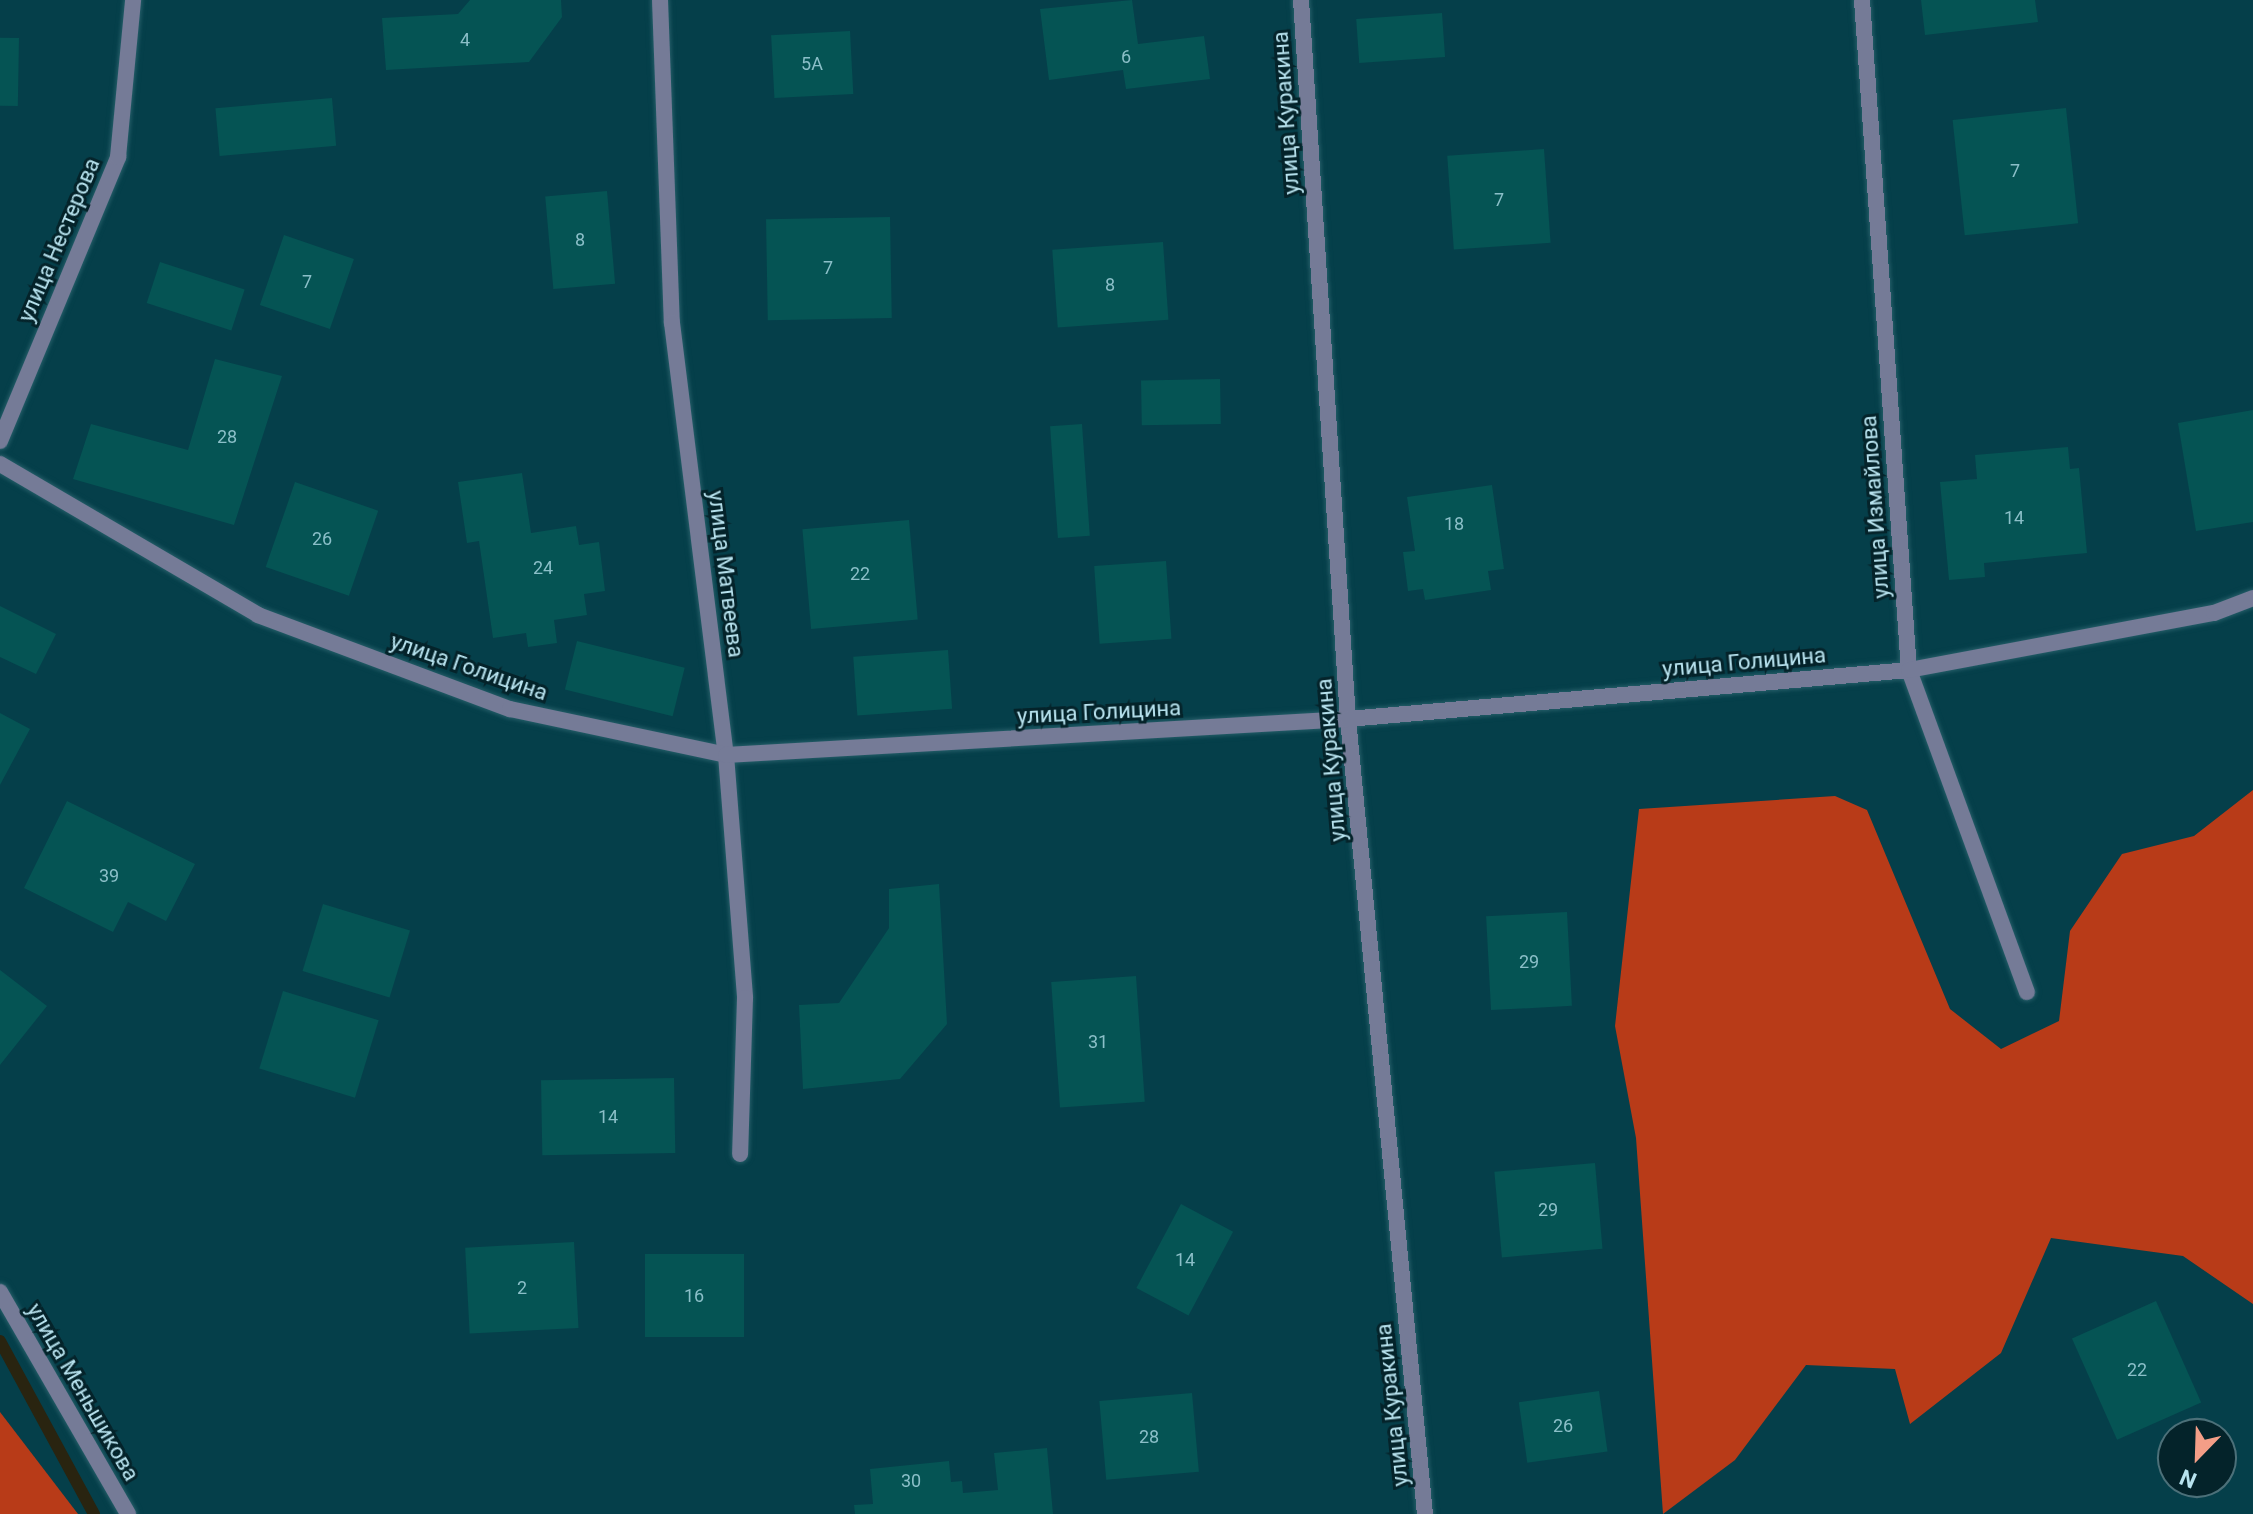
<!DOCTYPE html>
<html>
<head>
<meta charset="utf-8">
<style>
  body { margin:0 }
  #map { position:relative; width:2253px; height:1514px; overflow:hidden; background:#053f4a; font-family:Roboto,sans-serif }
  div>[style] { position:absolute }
  .forest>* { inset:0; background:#b83b18 }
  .stream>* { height:12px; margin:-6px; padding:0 6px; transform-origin:6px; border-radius:6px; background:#292410 }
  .building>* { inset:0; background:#055454; transform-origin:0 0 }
  .roads { filter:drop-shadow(0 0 2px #255d68) drop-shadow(0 0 2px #255d68) }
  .street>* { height:16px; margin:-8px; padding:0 8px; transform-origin:8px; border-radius:8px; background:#757b97 }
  span { translate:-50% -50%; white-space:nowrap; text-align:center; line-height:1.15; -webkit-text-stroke:6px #04232a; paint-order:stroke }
  .number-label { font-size:18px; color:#8bbfc8 }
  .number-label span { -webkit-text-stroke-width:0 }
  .street-label { font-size:22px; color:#b8e3ef }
  .north { position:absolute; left:2157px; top:1418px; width:80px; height:80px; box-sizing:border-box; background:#04232a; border:2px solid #4c7079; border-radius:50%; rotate:203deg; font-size:22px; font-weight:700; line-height:32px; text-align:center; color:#b8e3ef }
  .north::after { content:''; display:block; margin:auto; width:28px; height:36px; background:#f49e87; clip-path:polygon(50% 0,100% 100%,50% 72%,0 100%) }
</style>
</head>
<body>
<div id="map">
  <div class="forest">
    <i style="clip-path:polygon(2253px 790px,2253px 1304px,2183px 1256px,2051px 1238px,2001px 1353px,1910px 1424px,1895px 1369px,1806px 1365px,1735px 1460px,1663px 1514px,1636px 1138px,1615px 1026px,1639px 809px,1835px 796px,1867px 810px,1950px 1009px,2001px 1049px,2059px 1021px,2070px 931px,2122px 854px,2194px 836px)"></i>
    <i style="clip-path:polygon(0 1412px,78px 1514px,0 1514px)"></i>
  </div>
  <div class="stream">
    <i style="left:0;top:1341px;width:197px;rotate:61.5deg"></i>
  </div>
  <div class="building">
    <i style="clip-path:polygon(470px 0,561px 0,562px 17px,529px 62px,386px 70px,382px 18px,458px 14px)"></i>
    <i style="clip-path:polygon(1132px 0,1138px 44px,1204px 36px,1210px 79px,1126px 89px,1123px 70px,1049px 80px,1040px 9px)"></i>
    <i style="clip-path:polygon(1921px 0,2035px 0,2038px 22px,1925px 35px)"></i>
    <i style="left:1442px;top:13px;width:44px;height:86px;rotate:86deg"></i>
    <i style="left:850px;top:31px;width:63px;height:79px;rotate:87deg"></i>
    <i style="left:19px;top:38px;width:68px;height:19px;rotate:91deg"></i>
    <i style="left:332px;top:98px;width:48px;height:117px;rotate:85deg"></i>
    <i style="left:2066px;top:108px;width:116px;height:114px;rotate:84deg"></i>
    <i style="left:1544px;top:149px;width:94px;height:97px;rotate:86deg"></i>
    <i style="left:607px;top:191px;width:93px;height:62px;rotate:85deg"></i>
    <i style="left:890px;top:217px;width:101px;height:124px;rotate:89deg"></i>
    <i style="left:284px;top:235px;width:74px;height:74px;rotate:19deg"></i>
    <i style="left:1163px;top:242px;width:78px;height:111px;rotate:86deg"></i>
    <i style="left:160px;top:262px;width:89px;height:43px;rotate:18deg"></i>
    <i style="clip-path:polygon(215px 359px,282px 376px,234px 525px,73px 479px,91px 424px,188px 450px)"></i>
    <i style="left:1220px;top:379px;width:45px;height:79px;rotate:89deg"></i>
    <i style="clip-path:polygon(2253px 410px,2253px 522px,2196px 531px,2178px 423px)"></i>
    <i style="left:1082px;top:424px;width:112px;height:32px;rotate:86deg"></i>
    <i style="clip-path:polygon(2068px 447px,2070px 469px,2079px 468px,2087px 553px,1984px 563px,1985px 577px,1949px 580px,1940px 482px,1977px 479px,1975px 455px)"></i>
    <i style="clip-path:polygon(522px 473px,531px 533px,576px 526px,579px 545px,599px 542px,605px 591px,584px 594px,587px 615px,554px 620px,557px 643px,528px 647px,526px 633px,493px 638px,479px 541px,467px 543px,458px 482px)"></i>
    <i style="left:295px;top:482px;width:88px;height:90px;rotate:19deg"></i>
    <i style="clip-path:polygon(1492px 485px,1504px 569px,1488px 571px,1491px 590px,1425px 600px,1423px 589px,1408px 591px,1403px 552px,1415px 551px,1407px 497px)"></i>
    <i style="left:909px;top:520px;width:100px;height:107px;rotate:85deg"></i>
    <i style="left:1166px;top:561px;width:78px;height:72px;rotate:86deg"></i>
    <i style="clip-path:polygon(0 606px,56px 634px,36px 674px,0 657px)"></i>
    <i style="left:577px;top:641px;width:111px;height:50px;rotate:14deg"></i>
    <i style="left:948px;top:650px;width:59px;height:95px;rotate:86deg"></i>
    <i style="clip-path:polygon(0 713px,30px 729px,0 785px)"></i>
    <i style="clip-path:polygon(67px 801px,195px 864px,166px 921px,128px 902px,113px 932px,24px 888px)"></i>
    <i style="clip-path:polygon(939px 884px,947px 1024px,900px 1079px,803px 1089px,799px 1005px,839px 1003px,889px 928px,889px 889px)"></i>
    <i style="left:323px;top:904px;width:91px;height:70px;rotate:17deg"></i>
    <i style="left:1567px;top:912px;width:94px;height:81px;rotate:87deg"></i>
    <i style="clip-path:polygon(0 970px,47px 1006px,0 1065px)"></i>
    <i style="left:1136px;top:976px;width:126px;height:85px;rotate:86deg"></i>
    <i style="left:283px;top:991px;width:100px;height:81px;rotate:17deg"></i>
    <i style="left:674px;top:1078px;width:75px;height:133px;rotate:89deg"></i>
    <i style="left:1595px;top:1163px;width:86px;height:101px;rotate:85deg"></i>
    <i style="left:1181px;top:1204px;width:59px;height:95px;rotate:28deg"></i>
    <i style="left:574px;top:1242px;width:86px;height:109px;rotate:87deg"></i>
    <i style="left:645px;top:1254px;width:99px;height:83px"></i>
    <i style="left:2156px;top:1301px;width:111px;height:92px;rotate:66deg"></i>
    <i style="left:1599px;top:1391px;width:61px;height:81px;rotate:82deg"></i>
    <i style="left:1192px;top:1393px;width:79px;height:93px;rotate:85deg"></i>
    <i style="clip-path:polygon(1047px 1448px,1053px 1514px,855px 1514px,854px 1505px,873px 1504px,870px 1469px,949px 1461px,951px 1482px,962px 1481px,963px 1493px,998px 1490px,994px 1453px)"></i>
  </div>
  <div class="roads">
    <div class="street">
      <i style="left:660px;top:0;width:323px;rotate:87.9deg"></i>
      <i style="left:672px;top:323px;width:435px;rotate:82.9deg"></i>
      <i style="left:726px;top:755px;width:244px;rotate:85.5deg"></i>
      <i style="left:745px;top:998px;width:156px;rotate:91.8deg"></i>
      <i style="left:1301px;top:0;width:721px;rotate:86.26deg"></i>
      <i style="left:1348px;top:719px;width:799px;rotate:84.47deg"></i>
      <i style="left:1862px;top:0;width:672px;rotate:85.99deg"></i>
      <i style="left:1909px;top:670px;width:343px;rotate:69.9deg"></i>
      <i style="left:0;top:441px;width:308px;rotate:-67.4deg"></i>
      <i style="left:118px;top:157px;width:158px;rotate:-84.5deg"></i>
      <i style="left:0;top:464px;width:299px;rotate:30.3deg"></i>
      <i style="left:258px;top:615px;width:269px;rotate:20.5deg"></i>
      <i style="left:510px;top:709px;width:221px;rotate:12deg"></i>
      <i style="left:726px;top:755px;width:623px;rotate:-3.31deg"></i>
      <i style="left:1348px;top:719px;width:563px;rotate:-4.99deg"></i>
      <i style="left:1909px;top:670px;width:310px;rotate:-10.6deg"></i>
      <i style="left:2214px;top:613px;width:42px;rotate:-21deg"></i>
      <i style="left:0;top:1292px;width:256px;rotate:60deg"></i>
    </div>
  </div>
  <div class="number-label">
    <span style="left:465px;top:40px">4</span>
    <span style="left:1126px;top:57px">6</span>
    <span style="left:812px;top:64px">5А</span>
    <span style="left:2015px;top:171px">7</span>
    <span style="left:1499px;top:200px">7</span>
    <span style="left:580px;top:240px">8</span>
    <span style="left:828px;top:268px">7</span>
    <span style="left:307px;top:282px">7</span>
    <span style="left:1110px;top:285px">8</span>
    <span style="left:227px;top:437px">28</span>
    <span style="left:2014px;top:518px">14</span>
    <span style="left:1454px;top:524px">18</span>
    <span style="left:322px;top:539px">26</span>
    <span style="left:543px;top:568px">24</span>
    <span style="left:860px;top:574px">22</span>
    <span style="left:109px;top:876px">39</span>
    <span style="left:1529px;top:962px">29</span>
    <span style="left:1098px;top:1042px">31</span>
    <span style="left:608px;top:1117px">14</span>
    <span style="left:1548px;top:1210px">29</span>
    <span style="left:1185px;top:1260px">14</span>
    <span style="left:522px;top:1288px">2</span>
    <span style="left:694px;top:1296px">16</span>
    <span style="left:2137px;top:1370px">22</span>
    <span style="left:1563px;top:1426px">26</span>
    <span style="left:1149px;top:1437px">28</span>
    <span style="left:911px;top:1481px">30</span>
  </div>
  <div class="street-label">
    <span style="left:1286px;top:113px;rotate:-94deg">улица Куракина</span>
    <span style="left:59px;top:240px;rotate:-67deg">улица Нестерова</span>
    <span style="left:1875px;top:507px;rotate:-94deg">улица Измайлова</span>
    <span style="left:726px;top:574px;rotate:83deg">улица Матвеева</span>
    <span style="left:1744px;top:662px;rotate:-5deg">улица Голицина</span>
    <span style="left:469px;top:667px;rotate:19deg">улица Голицина</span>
    <span style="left:1099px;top:712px;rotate:-3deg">улица Голицина</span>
    <span style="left:1331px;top:760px;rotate:-95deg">улица Куракина</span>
    <span style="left:83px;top:1392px;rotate:60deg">улица Меньшикова</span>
    <span style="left:1392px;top:1405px;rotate:-96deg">улица Куракина</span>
  </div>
  <div class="north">N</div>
</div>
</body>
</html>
